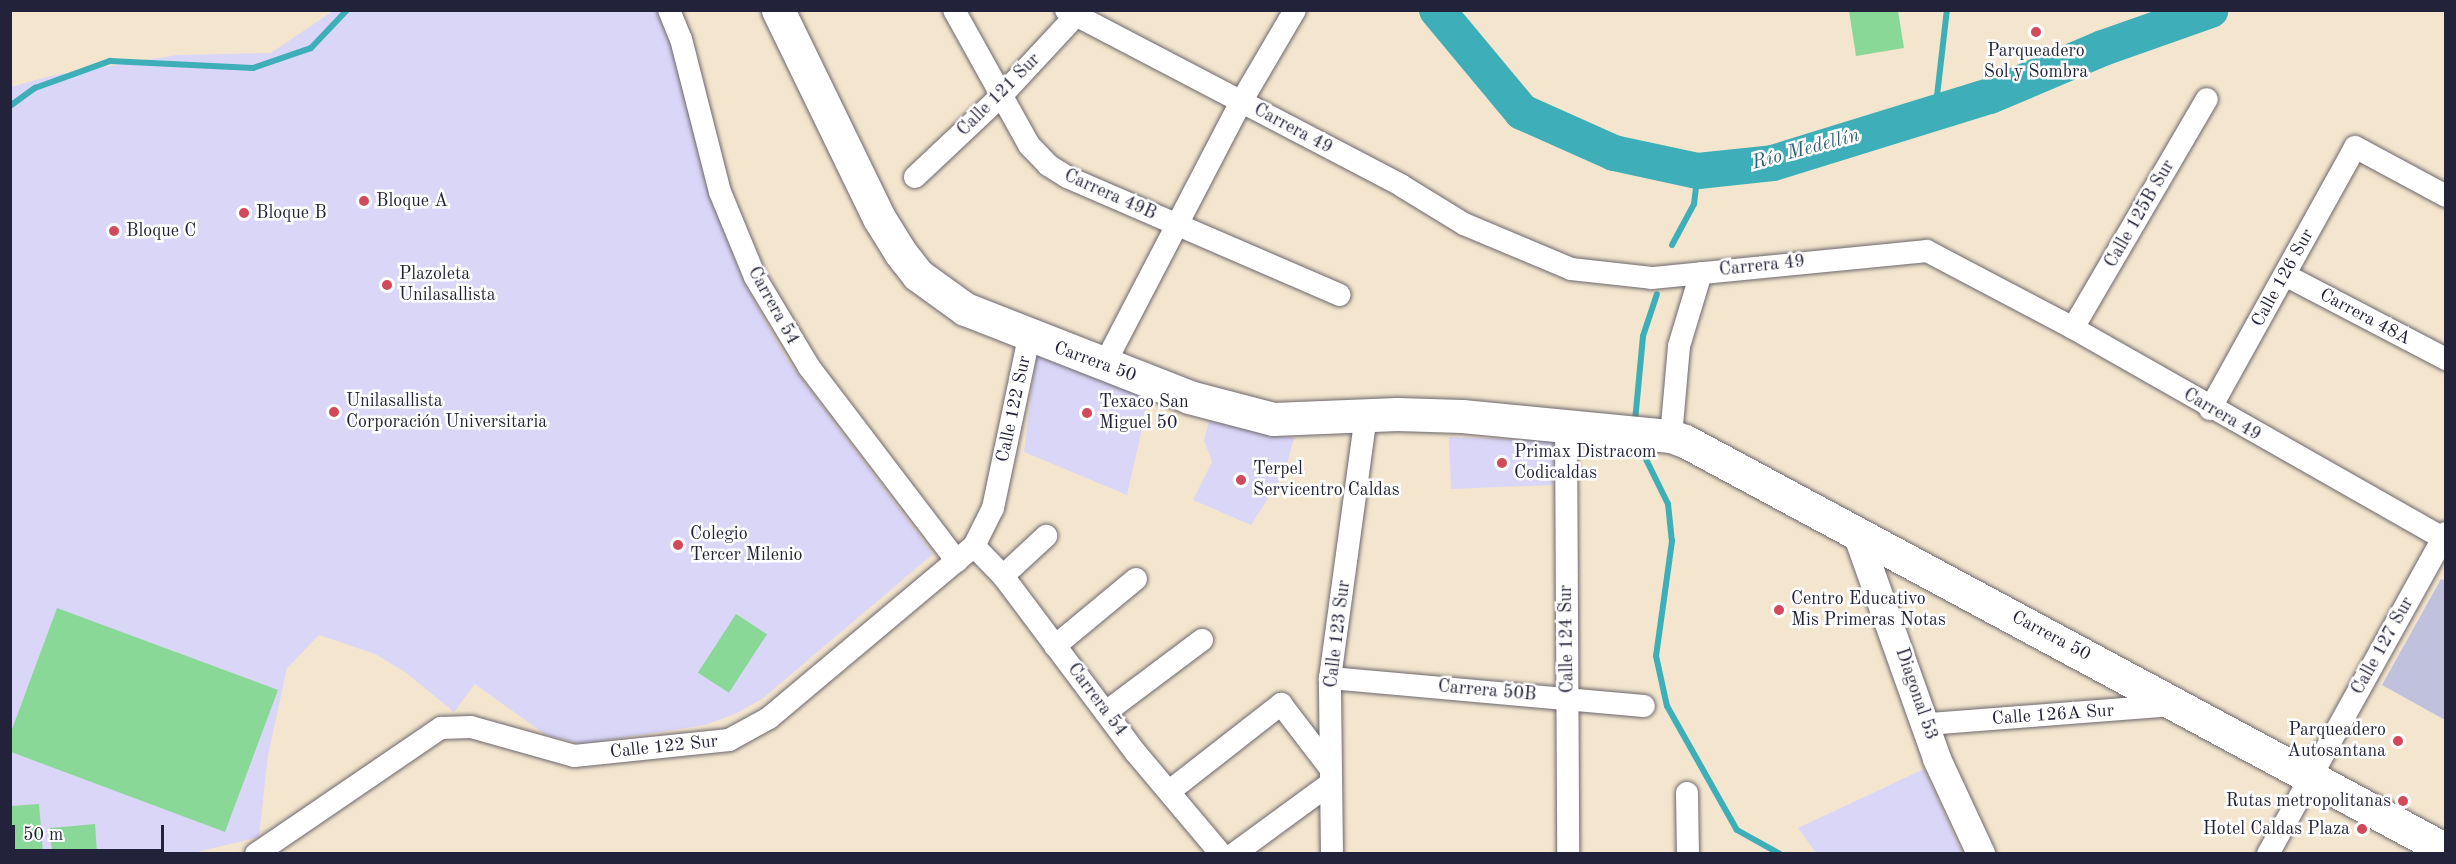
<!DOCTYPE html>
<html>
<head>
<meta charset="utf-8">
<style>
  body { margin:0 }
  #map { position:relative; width:2456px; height:864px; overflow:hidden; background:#f4e6ce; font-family:"Old Standard TT",serif }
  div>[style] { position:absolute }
  .built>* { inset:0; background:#dad6f7 }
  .industrial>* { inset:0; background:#c0c2dd }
  .green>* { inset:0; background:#89d897; transform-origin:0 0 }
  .stream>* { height:6px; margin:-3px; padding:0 3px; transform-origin:3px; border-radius:3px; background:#3eaeb9 }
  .river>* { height:36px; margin:-18px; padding:0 18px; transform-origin:18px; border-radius:18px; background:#3eaeb9 }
  .roads { filter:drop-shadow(0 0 2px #6c676e) drop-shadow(0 0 2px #6c676e) }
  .minor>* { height:22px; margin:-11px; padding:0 11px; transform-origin:11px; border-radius:11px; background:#fff }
  .tertiary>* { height:28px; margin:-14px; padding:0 14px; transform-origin:14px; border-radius:14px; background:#fff }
  .secondary>* { height:33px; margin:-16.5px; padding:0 16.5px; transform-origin:16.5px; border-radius:16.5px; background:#fff }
  .dots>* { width:16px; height:16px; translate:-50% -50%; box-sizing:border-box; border:3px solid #fff; border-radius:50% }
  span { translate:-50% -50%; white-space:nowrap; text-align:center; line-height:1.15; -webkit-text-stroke:5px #fff; paint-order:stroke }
  .poi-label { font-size:18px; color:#22223b }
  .left { translate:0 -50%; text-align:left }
  .right { translate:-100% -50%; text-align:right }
  .street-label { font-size:18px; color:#22223b }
  .water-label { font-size:20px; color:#2f6174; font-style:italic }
  .frame { position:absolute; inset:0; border:12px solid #22223b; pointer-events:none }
  .scale { position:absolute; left:12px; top:825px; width:152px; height:27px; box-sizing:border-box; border:3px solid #22223b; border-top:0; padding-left:8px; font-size:18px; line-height:21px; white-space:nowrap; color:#22223b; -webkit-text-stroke:4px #fff; paint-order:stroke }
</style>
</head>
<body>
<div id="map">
  <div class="built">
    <i style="clip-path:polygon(333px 11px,664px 11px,717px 212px,744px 283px,786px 358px,933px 554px,762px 699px,735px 714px,705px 725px,582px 744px,546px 735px,475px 684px,454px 712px,405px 672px,375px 654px,319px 635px,287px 668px,268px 755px,259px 837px,193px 853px,11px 854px,11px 87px,50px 76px,177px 55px,271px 53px)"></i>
    <i style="clip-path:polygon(1036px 356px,1149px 398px,1127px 495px,1024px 452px)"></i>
    <i style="clip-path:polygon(1209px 421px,1294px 438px,1285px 472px,1251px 525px,1193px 500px,1212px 462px,1204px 440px)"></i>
    <i style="clip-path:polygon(1449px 437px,1553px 441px,1553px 485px,1451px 489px)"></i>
    <i style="clip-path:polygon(1924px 769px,1962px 853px,1816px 853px,1798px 828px)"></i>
  </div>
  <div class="industrial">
    <i style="clip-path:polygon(2441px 579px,2446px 581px,2445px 720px,2382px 685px)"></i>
  </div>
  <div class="green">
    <i style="clip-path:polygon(1849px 11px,1898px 11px,1904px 48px,1856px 56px)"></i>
    <i style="clip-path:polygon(57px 608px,278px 690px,225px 832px,11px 752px,11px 732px)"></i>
    <i style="left:736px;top:614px;width:37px;height:70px;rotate:33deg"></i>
    <i style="clip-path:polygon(39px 804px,43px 853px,11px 853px,11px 806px)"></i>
    <i style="clip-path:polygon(95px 824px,97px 853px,52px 853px,50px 828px)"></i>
  </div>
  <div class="stream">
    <i style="left:10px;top:106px;width:31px;rotate:-36deg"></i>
    <i style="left:35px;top:88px;width:80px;rotate:-19.8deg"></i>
    <i style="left:110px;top:61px;width:143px;rotate:2.8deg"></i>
    <i style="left:253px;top:68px;width:61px;rotate:-19deg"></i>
    <i style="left:311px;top:48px;width:52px;rotate:-46.5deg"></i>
    <i style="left:1935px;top:113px;width:104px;rotate:-83.4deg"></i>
    <i style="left:1672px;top:245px;width:47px;rotate:-61.8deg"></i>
    <i style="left:1694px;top:204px;width:33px;rotate:-83deg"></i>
    <i style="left:1635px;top:421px;width:85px;rotate:-84.6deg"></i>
    <i style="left:1643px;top:336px;width:44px;rotate:-71.6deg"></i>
    <i style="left:1638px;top:443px;width:68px;rotate:63.8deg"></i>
    <i style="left:1668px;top:504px;width:37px;rotate:84deg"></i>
    <i style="left:1672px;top:541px;width:116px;rotate:97.9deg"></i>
    <i style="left:1656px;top:656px;width:51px;rotate:77.6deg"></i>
    <i style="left:1667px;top:706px;width:142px;rotate:60.6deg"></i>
    <i style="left:1737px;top:830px;width:49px;rotate:29.2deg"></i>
  </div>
  <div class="river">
    <i style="left:1437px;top:10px;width:133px;rotate:50.2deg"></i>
    <i style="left:1522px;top:112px;width:101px;rotate:24deg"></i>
    <i style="left:1614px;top:153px;width:86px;rotate:12.1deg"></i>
    <i style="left:1698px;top:171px;width:75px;rotate:-6.1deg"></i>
    <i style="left:1773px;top:163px;width:227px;rotate:-17.2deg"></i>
    <i style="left:1990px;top:96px;width:123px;rotate:-23deg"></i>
    <i style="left:2103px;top:48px;width:114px;rotate:-19.4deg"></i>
  </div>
  <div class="roads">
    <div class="minor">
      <i style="left:669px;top:10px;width:31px;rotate:68deg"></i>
      <i style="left:681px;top:39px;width:158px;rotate:75.7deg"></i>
      <i style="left:720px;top:192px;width:92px;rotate:67.6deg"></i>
      <i style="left:755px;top:277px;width:105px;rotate:59deg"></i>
      <i style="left:809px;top:367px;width:244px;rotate:52.7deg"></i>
      <i style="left:954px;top:10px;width:154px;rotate:60.9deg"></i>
      <i style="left:1029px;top:145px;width:28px;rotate:46deg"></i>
      <i style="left:1048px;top:165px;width:22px;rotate:32deg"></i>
      <i style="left:1067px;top:177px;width:297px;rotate:23.4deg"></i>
      <i style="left:1066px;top:10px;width:379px;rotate:27.6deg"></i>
      <i style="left:1402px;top:186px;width:73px;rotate:31.5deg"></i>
      <i style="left:1464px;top:224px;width:116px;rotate:22.8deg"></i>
      <i style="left:1571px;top:269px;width:81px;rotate:6.3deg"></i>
      <i style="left:1652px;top:278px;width:276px;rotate:-5.6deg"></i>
      <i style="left:1927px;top:251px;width:165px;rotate:27.8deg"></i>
      <i style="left:2073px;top:328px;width:429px;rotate:29.6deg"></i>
      <i style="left:915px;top:177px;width:120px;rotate:-43.3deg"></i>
      <i style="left:1002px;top:95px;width:116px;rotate:-47.1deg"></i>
      <i style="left:2285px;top:275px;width:182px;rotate:27.6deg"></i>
      <i style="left:2073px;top:328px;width:265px;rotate:-59.7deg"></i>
      <i style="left:1104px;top:365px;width:297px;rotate:-62.5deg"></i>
      <i style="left:1241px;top:102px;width:107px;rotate:-59.6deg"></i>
      <i style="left:2210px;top:409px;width:299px;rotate:-61deg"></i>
      <i style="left:2355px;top:147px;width:103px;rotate:28.3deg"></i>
      <i style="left:1566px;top:424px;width:430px;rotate:89.7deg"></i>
      <i style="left:1671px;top:436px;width:90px;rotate:-84.9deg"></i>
      <i style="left:1679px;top:346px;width:76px;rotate:-73.2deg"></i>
      <i style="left:974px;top:546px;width:42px;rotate:46deg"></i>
      <i style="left:1003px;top:576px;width:221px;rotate:53.1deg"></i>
      <i style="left:1136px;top:753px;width:132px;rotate:49.9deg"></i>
      <i style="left:1003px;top:576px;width:59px;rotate:-42.9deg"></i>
      <i style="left:1055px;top:646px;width:105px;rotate:-39.6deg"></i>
      <i style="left:1330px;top:678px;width:315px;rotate:5.1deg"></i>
      <i style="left:1106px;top:712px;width:120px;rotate:-36.9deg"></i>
      <i style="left:1928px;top:724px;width:248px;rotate:-4.4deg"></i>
      <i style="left:1171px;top:790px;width:140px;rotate:-38deg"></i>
      <i style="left:1281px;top:704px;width:81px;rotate:52.6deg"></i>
      <i style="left:1687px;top:793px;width:61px;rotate:89.1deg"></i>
      <i style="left:256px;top:854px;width:224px;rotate:-34.3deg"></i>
      <i style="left:441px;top:728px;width:30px;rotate:-2deg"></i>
      <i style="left:471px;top:727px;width:107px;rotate:15.7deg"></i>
      <i style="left:574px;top:756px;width:156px;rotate:-5.9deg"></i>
      <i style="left:729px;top:740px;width:46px;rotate:-28.8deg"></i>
      <i style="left:769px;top:718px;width:268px;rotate:-40deg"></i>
      <i style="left:974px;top:546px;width:42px;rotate:-63.4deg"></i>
      <i style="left:993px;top:508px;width:175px;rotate:-78.1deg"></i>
      <i style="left:1234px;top:854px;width:120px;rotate:-36.2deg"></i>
      <i style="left:1332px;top:854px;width:176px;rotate:-90.7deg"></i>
      <i style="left:1330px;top:678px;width:264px;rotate:-82.2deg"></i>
      <i style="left:2268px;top:854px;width:367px;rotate:-61deg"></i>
    </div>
    <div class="tertiary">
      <i style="left:1856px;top:531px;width:242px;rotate:70.4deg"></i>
      <i style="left:1937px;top:759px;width:105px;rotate:65.1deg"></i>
    </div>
    <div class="secondary">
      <i style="left:778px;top:10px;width:231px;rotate:64.1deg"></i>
      <i style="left:879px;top:218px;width:40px;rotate:58deg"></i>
      <i style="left:900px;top:252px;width:29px;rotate:52deg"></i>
      <i style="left:918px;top:275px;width:58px;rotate:35.9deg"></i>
      <i style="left:965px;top:309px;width:241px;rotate:21.4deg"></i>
      <i style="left:1189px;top:397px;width:87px;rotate:14.7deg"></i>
      <i style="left:1273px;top:419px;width:124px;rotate:-2.3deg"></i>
      <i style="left:1397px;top:414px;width:65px;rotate:1.8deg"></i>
      <i style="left:1462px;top:416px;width:210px;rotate:5.5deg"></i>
      <i style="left:1671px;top:436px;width:15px;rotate:20deg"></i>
      <i style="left:1685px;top:441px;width:864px;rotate:28.26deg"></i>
    </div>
  </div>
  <div class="dots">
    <i style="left:2036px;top:32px;background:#d1495b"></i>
    <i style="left:364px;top:201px;background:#d1495b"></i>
    <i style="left:244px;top:213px;background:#d1495b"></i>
    <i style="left:114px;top:231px;background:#d1495b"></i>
    <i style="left:387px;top:285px;background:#d1495b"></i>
    <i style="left:334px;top:412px;background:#d1495b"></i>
    <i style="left:1087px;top:413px;background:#d1495b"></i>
    <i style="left:1502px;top:463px;background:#d1495b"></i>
    <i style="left:1241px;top:480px;background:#d1495b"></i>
    <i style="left:678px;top:545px;background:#d1495b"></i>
    <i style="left:1779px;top:610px;background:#d1495b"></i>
    <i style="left:2398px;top:741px;background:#d1495b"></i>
    <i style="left:2403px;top:801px;background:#d1495b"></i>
    <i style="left:2362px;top:829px;background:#d1495b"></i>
  </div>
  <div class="poi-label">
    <span style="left:2036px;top:62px">Parqueadero<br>Sol y Sombra</span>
    <span class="left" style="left:376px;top:201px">Bloque A</span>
    <span class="left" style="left:256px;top:213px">Bloque B</span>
    <span class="left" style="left:126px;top:231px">Bloque C</span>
    <span class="left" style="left:399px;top:285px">Plazoleta<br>Unilasallista</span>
    <span class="left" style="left:346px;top:412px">Unilasallista<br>Corporación Universitaria</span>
    <span class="left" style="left:1099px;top:413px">Texaco San<br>Miguel 50</span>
    <span class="left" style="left:1514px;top:463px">Primax Distracom<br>Codicaldas</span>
    <span class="left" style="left:1253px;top:480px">Terpel<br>Servicentro Caldas</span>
    <span class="left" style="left:690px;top:545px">Colegio<br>Tercer Milenio</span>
    <span class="left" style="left:1791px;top:610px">Centro Educativo<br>Mis Primeras Notas</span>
    <span class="right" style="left:2386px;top:741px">Parqueadero<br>Autosantana</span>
    <span class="right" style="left:2391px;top:801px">Rutas metropolitanas</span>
    <span class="right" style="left:2350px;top:829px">Hotel Caldas Plaza</span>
  </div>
  <div class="street-label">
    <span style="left:999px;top:95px;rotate:-45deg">Calle 121 Sur</span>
    <span style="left:1293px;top:129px;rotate:28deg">Carrera 49</span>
    <span style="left:1110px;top:195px;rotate:24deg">Carrera 49B</span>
    <span style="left:2140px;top:214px;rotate:-60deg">Calle 125B Sur</span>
    <span style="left:1762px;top:266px;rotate:-6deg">Carrera 49</span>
    <span style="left:2283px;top:278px;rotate:-61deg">Calle 126 Sur</span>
    <span style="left:773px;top:306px;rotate:61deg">Carrera 54</span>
    <span style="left:2365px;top:317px;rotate:28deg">Carrera 48A</span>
    <span style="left:1095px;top:362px;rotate:20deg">Carrera 50</span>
    <span style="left:1014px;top:409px;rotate:-78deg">Calle 122 Sur</span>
    <span style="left:2222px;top:415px;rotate:30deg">Carrera 49</span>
    <span style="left:1338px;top:634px;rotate:-83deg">Calle 123 Sur</span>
    <span style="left:2051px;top:636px;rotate:28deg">Carrera 50</span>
    <span style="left:1567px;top:639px;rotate:-91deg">Calle 124 Sur</span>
    <span style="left:2383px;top:646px;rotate:-61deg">Calle 127 Sur</span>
    <span style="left:1487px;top:691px;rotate:5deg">Carrera 50B</span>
    <span style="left:1916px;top:694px;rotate:71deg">Diagonal 53</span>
    <span style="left:1097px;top:700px;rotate:53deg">Carrera 54</span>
    <span style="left:2053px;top:715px;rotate:-4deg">Calle 126A Sur</span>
    <span style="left:664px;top:747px;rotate:-6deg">Calle 122 Sur</span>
  </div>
  <div class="water-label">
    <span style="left:1806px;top:150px;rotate:-15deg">Río Medellín</span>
  </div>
  <div class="frame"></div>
  <div class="scale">50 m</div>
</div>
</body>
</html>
